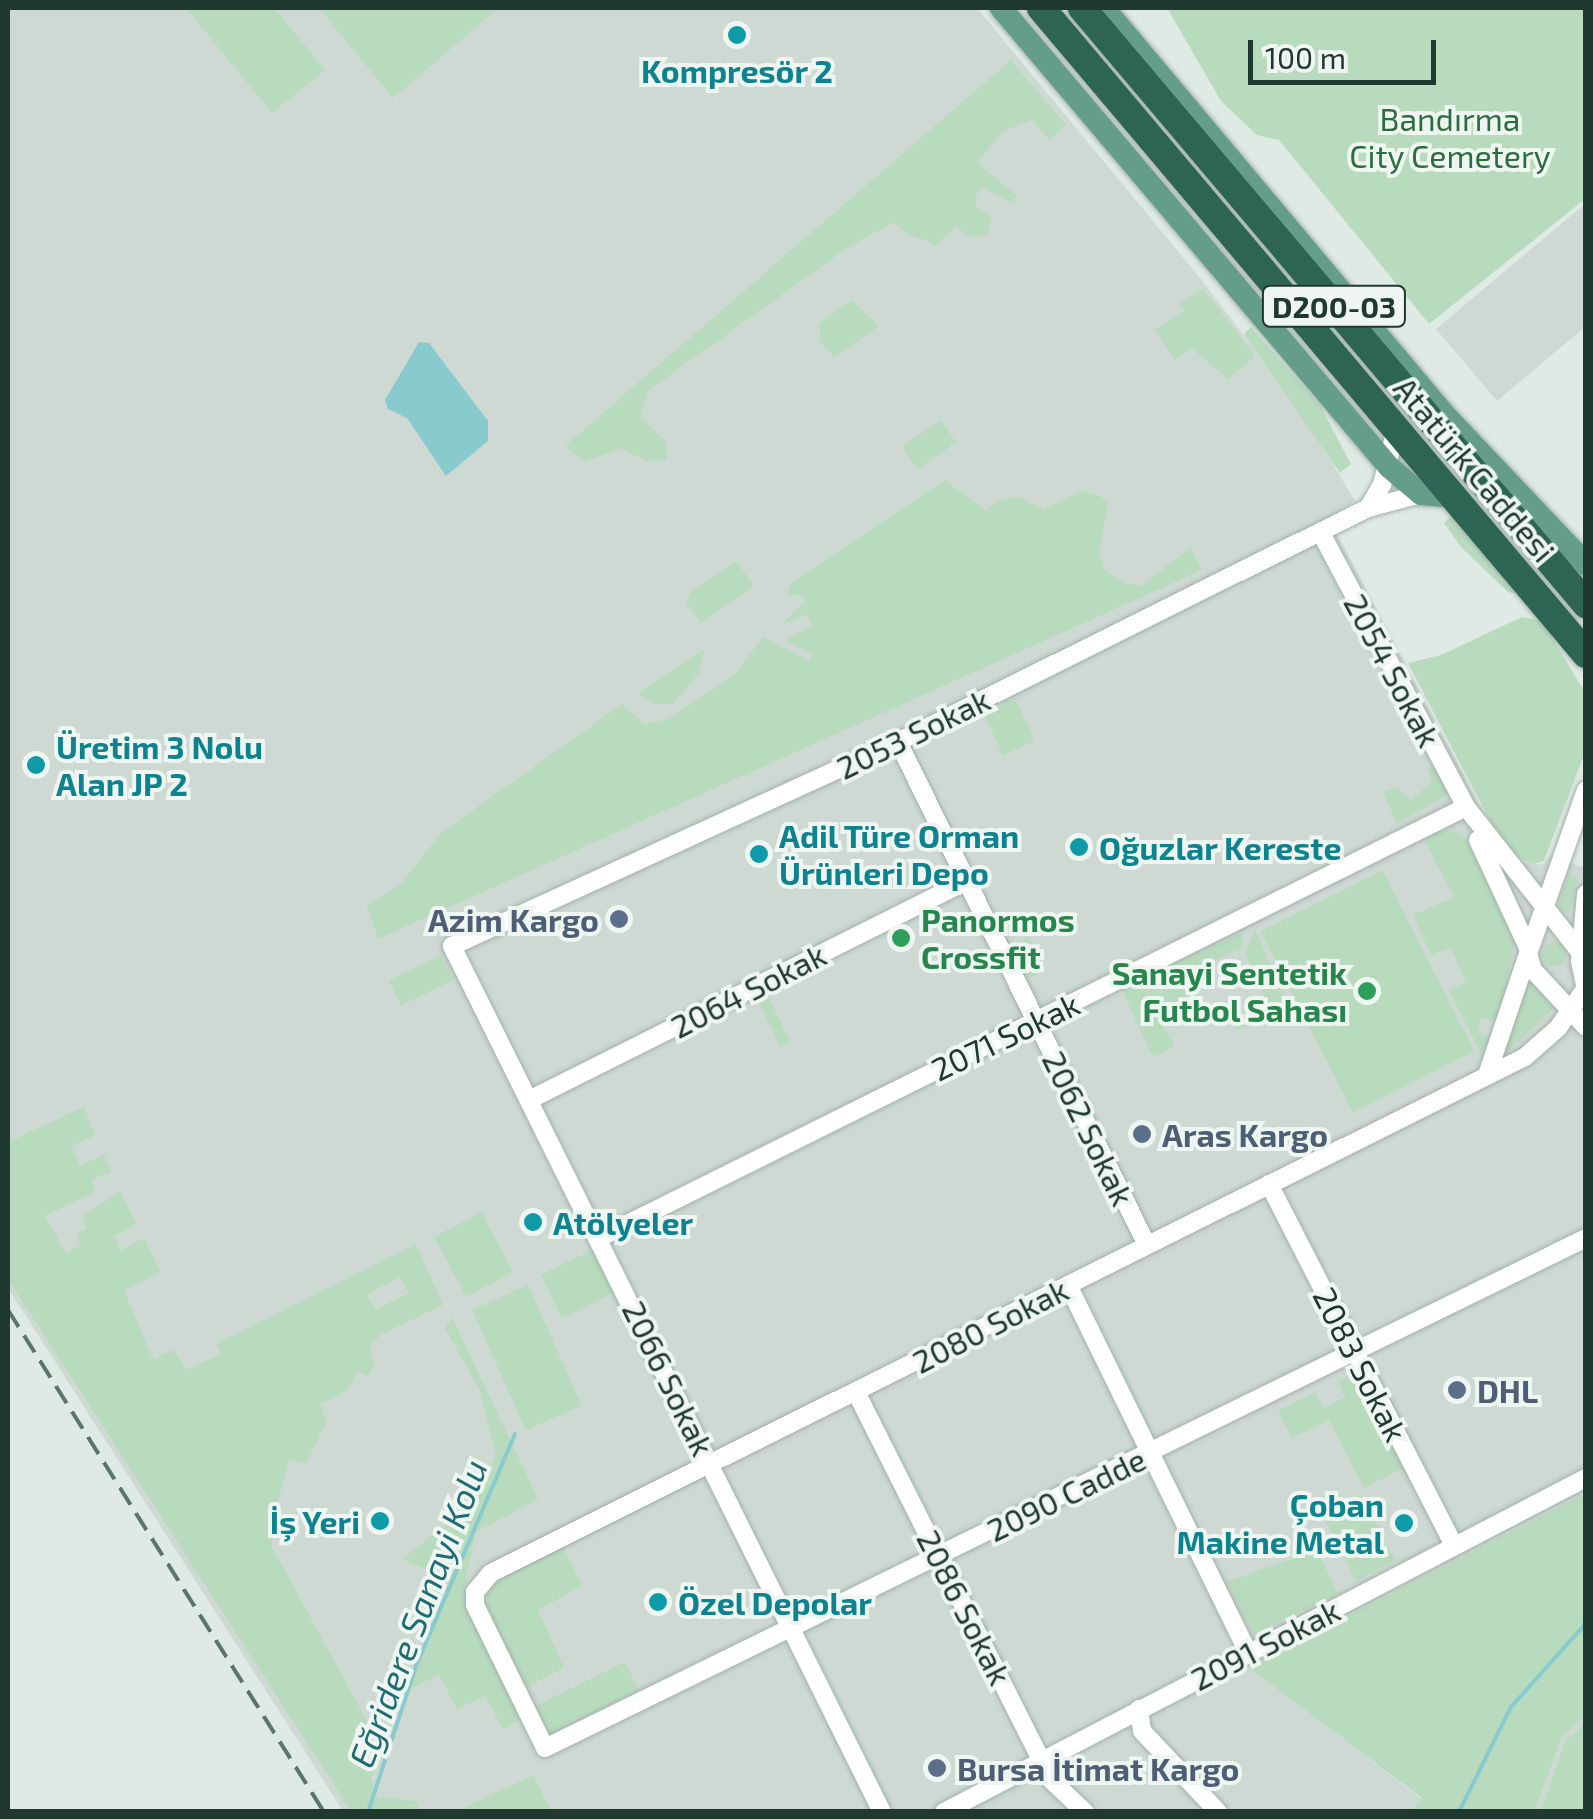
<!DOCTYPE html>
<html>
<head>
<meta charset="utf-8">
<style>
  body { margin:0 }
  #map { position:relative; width:1593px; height:1819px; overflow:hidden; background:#dfeae4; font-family:"Exo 2",sans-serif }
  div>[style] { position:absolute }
  .built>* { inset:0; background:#cdd9d2 }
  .green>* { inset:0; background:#b8dbbe; transform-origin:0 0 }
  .round { border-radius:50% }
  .water>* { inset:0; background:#88cace }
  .stream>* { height:4px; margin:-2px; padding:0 2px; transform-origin:2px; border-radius:2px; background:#88cace }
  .roads { filter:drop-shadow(0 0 2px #a2b1aa) drop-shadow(0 0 2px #a2b1aa) }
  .minor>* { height:18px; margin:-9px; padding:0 9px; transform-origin:9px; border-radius:9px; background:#fff }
  .major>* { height:22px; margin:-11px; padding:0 11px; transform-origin:11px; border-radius:11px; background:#649e89 }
  .highway>* { height:28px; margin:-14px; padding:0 14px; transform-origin:14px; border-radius:14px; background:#2d6453 }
  .rail>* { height:4px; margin-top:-2px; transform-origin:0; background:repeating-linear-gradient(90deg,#5b756b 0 20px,transparent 0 30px) }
  .dots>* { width:28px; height:28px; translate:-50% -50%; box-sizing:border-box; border:5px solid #eff6f2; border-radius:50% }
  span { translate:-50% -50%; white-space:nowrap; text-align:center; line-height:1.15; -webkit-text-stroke:8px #eff6f2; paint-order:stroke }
  .shield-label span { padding:2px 8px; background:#eff6f2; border:2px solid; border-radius:8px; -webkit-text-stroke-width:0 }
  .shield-label { font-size:30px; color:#203930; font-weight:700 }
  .culture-label { font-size:32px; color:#0d838f; font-weight:700 }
  .left { translate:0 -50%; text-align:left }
  .right { translate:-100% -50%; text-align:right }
  .park-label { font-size:32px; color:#2c6e3f }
  .street-label { font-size:32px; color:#203930 }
  .service-label { font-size:32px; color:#4e5e75; font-weight:700 }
  .leisure-label { font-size:32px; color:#27864d; font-weight:700 }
  .water-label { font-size:35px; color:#1d6d72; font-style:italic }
  .frame { position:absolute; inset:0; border:10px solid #203930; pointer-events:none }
  .scale { position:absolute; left:1248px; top:40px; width:188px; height:45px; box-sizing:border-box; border:5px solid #203930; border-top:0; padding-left:12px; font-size:30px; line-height:35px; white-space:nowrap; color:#203930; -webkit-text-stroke:8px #eff6f2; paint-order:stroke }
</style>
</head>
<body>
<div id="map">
  <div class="built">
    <i style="clip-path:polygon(8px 8px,977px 8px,1200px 278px,1297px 405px,1355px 501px,1329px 519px,1492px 828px,1514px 859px,1542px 865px,1550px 855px,1585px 868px,1585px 1494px,1249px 1667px,1422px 1799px,1412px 1811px,343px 1811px,8px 1288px)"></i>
    <i style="clip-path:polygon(1585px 204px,1585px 327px,1497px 401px,1436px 329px)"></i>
    <i style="clip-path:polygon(1585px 1716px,1585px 1811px,1535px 1812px,1562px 1737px)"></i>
  </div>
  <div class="green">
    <i style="clip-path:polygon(186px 8px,274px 8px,325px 70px,272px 113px)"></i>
    <i style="clip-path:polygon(319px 8px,498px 8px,393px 98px)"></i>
    <i style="clip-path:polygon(1167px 8px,1585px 8px,1585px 199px,1429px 324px,1279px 140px,1257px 135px,1221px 101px)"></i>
    <i style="clip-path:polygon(1011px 60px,1066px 125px,1050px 140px,1032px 120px,1001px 132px,978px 163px,1018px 197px,1010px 202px,983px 188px,976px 195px,976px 207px,991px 216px,988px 234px,970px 237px,955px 227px,936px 245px,907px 234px,894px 222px,847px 248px,649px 390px,640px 417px,666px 442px,667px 460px,647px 461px,620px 448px,585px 462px,570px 451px,566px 445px)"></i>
    <i style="clip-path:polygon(1203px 289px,1255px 356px,1228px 380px,1192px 348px,1175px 360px,1155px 329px,1185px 311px,1179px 304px)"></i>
    <i style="clip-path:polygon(852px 300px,879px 326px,834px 357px,820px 341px,820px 323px)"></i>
    <i style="clip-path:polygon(1251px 327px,1321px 407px,1351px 464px,1340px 473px,1244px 334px)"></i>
    <i style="left:941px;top:420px;width:27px;height:47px;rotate:56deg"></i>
    <i style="clip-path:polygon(945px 480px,986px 511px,998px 500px,1019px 497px,1043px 510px,1081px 491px,1101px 496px,1108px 505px,1099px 552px,1105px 570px,1124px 583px,1142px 586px,1190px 547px,1202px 570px,378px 939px,367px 906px,401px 884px,441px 833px,622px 704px,644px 724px,669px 719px,736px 673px,763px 637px,809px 661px,812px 655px,787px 640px,812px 625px,806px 614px,780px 626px,806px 601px,803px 595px,786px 595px,791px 583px)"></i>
    <i style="clip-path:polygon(1455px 513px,1525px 596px,1508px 592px,1461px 547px,1444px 523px)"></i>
    <i style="clip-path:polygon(736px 561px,754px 586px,701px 623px,686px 602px,690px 593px)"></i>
    <i style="clip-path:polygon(1522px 617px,1542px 621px,1586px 694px,1585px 752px,1544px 861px,1533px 864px,1516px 857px,1492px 825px,1408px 663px,1441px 655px)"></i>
    <i style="clip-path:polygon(704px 649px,699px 673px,673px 704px,653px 704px,638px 693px)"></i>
    <i style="left:1015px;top:698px;width:47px;height:35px;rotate:65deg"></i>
    <i style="clip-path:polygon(1439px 766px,1450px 793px,1397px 824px,1383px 792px,1397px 787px,1411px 801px,1432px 781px,1428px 769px)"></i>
    <i style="clip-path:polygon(1446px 830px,1461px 834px,1478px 857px,1515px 934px,1500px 1022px,1480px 1018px,1478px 1031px,1491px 1039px,1481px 1053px,1449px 990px,1466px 982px,1450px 947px,1431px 955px,1413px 915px,1454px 897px,1424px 839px)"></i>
    <i style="left:1382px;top:870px;width:203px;height:136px;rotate:63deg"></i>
    <i style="clip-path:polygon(1569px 875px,1578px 879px,1569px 914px,1558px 907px)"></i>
    <i style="clip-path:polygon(1255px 930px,1273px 970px,1260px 976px,1265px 986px,1278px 981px,1289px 1007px,1237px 1030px,1234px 1022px,1269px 1007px,1245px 953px)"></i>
    <i style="clip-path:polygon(1243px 932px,1242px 949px,1188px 971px,1196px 986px,1212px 979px,1214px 985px,1153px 1013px,1175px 1046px,1153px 1057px,1121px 988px)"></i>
    <i style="left:1029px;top:937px;width:37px;height:18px;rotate:64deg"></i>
    <i class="round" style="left:1542px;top:942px;width:24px;height:24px"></i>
    <i style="left:441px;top:955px;width:28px;height:58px;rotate:64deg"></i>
    <i style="clip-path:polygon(1529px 979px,1555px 1007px,1503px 1057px)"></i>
    <i style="left:765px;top:990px;width:57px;height:11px;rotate:64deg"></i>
    <i style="clip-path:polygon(evenodd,84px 1107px,95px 1135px,71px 1147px,80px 1165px,104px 1155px,111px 1172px,92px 1179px,95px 1192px,45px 1216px,66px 1253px,81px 1245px,77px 1233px,87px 1228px,82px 1217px,120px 1191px,136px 1224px,114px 1236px,120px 1251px,144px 1238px,161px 1272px,124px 1291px,153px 1359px,174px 1350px,186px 1370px,221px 1354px,216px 1344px,416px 1244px,443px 1305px,380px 1335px,370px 1347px,374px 1364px,368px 1376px,357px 1371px,349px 1389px,320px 1404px,327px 1422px,306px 1463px,289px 1460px,271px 1528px,272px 1547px,367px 1721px,391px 1739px,371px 1777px,376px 1797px,416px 1801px,420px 1811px,351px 1811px,8px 1279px,8px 1142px,84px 1107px,400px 1277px,409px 1293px,375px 1310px,367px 1294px,400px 1277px)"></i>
    <i style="left:481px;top:1212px;width:68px;height:53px;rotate:62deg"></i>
    <i style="left:594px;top:1249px;width:48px;height:59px;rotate:64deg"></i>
    <i style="left:528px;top:1285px;width:132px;height:61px;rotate:66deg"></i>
    <i style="clip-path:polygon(452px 1317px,538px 1499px,476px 1532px,466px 1578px,469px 1604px,520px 1720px,503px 1729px,485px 1696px,457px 1709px,439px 1675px,406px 1691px,435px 1614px,438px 1582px,433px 1572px,402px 1559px,471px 1505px,496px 1455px,480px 1391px,445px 1328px)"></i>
    <i style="clip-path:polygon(1354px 1373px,1403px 1468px,1364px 1488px,1329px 1420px,1292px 1438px,1278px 1411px,1315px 1392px,1324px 1408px,1345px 1397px,1338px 1381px)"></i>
    <i style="left:1361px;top:1494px;width:75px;height:44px;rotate:63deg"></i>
    <i style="clip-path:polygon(1585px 1494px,1585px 1716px,1562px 1737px,1535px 1811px,1412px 1811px,1422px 1798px,1248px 1667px)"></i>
    <i style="clip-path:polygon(563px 1547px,582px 1586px,538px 1610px,564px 1668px,524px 1688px,483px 1606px,486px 1586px)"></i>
    <i style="clip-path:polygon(1317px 1550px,1338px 1594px,1253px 1635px,1227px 1582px)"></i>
    <i style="left:625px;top:1662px;width:34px;height:106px;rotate:64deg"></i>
    <i style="clip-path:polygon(1585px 1724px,1585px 1811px,1541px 1811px,1566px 1740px)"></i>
    <i style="clip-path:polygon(533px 1775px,551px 1811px,458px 1811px)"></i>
  </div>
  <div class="water">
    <i style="clip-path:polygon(419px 342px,429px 343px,488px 421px,488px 441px,446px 476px,407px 418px,388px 409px,385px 400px)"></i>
  </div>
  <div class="stream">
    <i style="left:368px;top:1812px;width:154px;rotate:-71.8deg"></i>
    <i style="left:416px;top:1666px;width:252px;rotate:-66.9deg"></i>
    <i style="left:1459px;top:1812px;width:117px;rotate:-63.7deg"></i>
    <i style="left:1511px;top:1707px;width:113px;rotate:-48.2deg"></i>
  </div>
  <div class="roads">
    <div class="minor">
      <i style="left:1368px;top:508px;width:27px;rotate:-59deg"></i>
      <i style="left:1382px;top:485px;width:58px;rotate:-76deg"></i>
      <i style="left:1321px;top:533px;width:310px;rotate:62.1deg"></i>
      <i style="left:1466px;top:807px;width:186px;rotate:51.8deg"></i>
      <i style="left:898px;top:742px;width:561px;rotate:63.66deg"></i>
      <i style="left:1586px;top:790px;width:174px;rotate:109.5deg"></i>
      <i style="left:1528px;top:954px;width:17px;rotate:73deg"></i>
      <i style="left:1533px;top:970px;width:78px;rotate:47.1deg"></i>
      <i style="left:1478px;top:840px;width:121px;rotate:65.1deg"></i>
      <i style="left:1586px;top:894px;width:67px;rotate:95.1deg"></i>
      <i style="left:1580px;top:961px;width:30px;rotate:78deg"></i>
      <i style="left:1585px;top:989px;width:47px;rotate:124.7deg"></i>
      <i style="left:1558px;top:1028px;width:44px;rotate:138.7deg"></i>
      <i style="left:1525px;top:1057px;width:1156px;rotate:153.48deg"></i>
      <i style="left:491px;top:1573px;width:25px;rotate:130deg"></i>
      <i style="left:475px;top:1592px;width:13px;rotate:90deg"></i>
      <i style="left:475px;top:1605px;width:159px;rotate:63.9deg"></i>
      <i style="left:545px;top:1748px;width:1159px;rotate:-26.1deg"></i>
      <i style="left:1487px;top:1075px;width:128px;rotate:-71.3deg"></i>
      <i style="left:529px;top:1100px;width:490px;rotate:-26.6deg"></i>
      <i style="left:1269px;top:1184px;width:406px;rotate:62.9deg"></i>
      <i style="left:599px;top:1238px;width:968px;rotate:-26.43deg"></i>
      <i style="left:1068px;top:1285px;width:409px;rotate:63.9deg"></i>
      <i style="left:856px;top:1392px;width:434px;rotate:63.3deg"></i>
      <i style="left:1051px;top:1780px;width:47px;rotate:43.3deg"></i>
      <i style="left:1139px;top:1709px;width:22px;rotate:82deg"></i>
      <i style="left:1142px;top:1731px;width:111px;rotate:46.8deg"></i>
      <i style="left:882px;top:1812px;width:967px;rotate:-116.41deg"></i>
      <i style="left:452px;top:946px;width:490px;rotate:-24.6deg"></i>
      <i style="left:898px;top:742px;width:525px;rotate:-26.47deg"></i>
      <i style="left:1368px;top:508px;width:55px;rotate:-14.8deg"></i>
      <i style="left:944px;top:1812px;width:724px;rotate:-27.49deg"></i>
    </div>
    <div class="major">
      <i style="left:1001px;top:8px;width:601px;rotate:49.79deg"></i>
      <i style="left:1389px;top:467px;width:42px;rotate:40.2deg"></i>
      <i style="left:1421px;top:494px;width:33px;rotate:5deg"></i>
      <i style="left:1104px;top:8px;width:528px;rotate:50.07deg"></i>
      <i style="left:1443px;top:413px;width:208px;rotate:46.6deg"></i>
    </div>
    <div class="highway">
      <i style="left:1041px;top:8px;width:845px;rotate:49.85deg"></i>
      <i style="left:1082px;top:8px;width:781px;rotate:49.78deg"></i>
    </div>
  </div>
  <div class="rail">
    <i style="left:8px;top:1310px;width:593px;rotate:57.81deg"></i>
  </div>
  <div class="dots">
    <i style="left:737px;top:35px;background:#0f9aa8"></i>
    <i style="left:36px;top:765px;background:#0f9aa8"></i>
    <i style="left:1079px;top:847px;background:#0f9aa8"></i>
    <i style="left:759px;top:854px;background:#0f9aa8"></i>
    <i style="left:619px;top:919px;background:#5c6f8a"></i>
    <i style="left:901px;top:938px;background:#2e9e5b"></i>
    <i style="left:1367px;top:991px;background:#2e9e5b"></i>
    <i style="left:1142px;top:1134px;background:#5c6f8a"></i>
    <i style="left:533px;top:1222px;background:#0f9aa8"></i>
    <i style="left:1457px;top:1390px;background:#5c6f8a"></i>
    <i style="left:380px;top:1521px;background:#0f9aa8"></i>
    <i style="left:1404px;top:1523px;background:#0f9aa8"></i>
    <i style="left:658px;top:1602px;background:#0f9aa8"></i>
    <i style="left:937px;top:1768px;background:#5c6f8a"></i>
  </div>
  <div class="shield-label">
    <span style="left:1334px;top:306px">D200-03</span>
  </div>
  <div class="culture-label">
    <span style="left:737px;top:70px">Kompresör 2</span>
    <span class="left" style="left:56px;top:765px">Üretim 3 Nolu<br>Alan JP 2</span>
    <span class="left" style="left:779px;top:854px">Adil Türe Orman<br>Ürünleri Depo</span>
    <span class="left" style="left:1099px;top:847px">Oğuzlar Kereste</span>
    <span class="left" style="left:553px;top:1222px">Atölyeler</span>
    <span class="right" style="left:1384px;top:1523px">Çoban<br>Makine Metal</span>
    <span class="right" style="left:360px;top:1521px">İş Yeri</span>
    <span class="left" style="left:678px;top:1602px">Özel Depolar</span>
  </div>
  <div class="park-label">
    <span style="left:1450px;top:137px">Bandırma<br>City Cemetery</span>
  </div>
  <div class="street-label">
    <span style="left:1475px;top:469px;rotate:50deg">Atatürk Caddesi</span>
    <span style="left:1393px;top:670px;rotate:62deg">2054 Sokak</span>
    <span style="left:913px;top:733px;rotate:-26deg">2053 Sokak</span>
    <span style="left:748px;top:990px;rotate:-27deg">2064 Sokak</span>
    <span style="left:1005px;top:1036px;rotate:-26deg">2071 Sokak</span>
    <span style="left:1089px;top:1128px;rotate:64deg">2062 Sokak</span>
    <span style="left:990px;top:1325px;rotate:-27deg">2080 Sokak</span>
    <span style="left:1361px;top:1364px;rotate:63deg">2083 Sokak</span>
    <span style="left:669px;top:1378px;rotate:64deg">2066 Sokak</span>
    <span style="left:1066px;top:1494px;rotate:-26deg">2090 Cadde</span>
    <span style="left:965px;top:1607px;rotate:63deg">2086 Sokak</span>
    <span style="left:1265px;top:1644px;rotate:-27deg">2091 Sokak</span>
  </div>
  <div class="service-label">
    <span class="right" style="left:599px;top:919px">Azim Kargo</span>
    <span class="left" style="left:1162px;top:1134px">Aras Kargo</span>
    <span class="left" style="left:1477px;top:1390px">DHL</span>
    <span class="left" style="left:957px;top:1768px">Bursa İtimat Kargo</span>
  </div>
  <div class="leisure-label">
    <span class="left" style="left:921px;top:938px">Panormos<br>Crossfit</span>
    <span class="right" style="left:1347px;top:991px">Sanayi Sentetik<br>Futbol Sahası</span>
  </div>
  <div class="water-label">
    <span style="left:417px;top:1613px;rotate:-69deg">Eğridere Sanayi Kolu</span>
  </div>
  <div class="frame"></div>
  <div class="scale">100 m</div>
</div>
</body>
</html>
